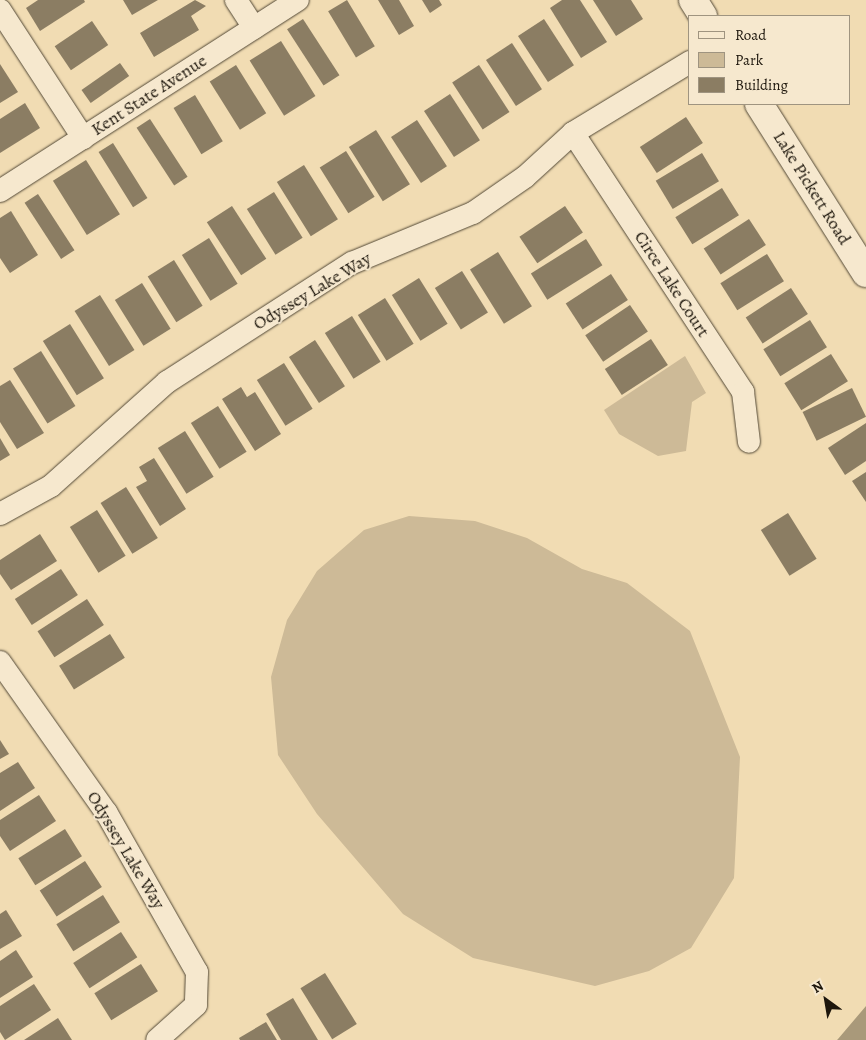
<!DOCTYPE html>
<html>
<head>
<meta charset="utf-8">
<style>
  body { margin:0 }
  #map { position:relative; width:866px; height:1040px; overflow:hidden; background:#f1dcb3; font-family:Alegreya,serif }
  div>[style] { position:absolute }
  .green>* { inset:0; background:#cdba97 }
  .water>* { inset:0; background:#a9997a }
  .building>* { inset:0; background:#8b7d63; transform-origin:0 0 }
  .roads { filter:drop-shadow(0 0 1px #524836) drop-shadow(0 0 1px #524836) }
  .minor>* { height:22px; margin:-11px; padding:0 11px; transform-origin:11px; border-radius:11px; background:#f6e8ce }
  .secondary>* { height:28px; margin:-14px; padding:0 14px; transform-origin:14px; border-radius:14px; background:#f6e8ce }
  span { translate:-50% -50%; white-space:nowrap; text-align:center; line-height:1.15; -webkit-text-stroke:4px #f6e8ce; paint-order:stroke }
  .street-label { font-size:18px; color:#1d160c }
  .legend { position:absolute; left:688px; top:15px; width:162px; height:90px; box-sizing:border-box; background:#f6e8ce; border:1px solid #9f9480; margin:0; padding:6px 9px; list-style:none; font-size:15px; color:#1d160c }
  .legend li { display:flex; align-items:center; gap:10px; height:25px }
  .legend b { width:25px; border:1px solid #9f9480 }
  .north { position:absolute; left:801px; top:975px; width:50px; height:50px; -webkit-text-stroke:4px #f6e8ce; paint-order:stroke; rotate:328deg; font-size:14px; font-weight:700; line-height:20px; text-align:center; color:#1d160c }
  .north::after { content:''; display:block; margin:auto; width:18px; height:22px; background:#1d160c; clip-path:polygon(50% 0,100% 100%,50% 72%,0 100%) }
</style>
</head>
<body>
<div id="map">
  <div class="green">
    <i style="clip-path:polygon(685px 356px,706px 393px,692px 402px,686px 451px,658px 456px,619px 434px,604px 410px)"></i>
    <i style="clip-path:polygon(409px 516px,475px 521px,527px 538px,582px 569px,627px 583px,690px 631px,740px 757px,734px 878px,691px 948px,649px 971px,595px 986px,473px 958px,403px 914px,317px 814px,278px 755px,271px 677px,287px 620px,317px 571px,364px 530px)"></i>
  </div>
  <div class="water">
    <i style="clip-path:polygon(866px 1006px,866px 1040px,837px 1040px,838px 1039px)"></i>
  </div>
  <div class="building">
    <i style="clip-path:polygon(38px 0,84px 0,85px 2px,40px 31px,26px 8px)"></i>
    <i style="clip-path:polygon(123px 0,158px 0,132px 15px)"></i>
    <i style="clip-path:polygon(195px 0,206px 6px,191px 16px,199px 30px,154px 57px,140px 33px)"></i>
    <i style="left:347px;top:0;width:54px;height:22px;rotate:59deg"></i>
    <i style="clip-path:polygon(378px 0,399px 0,414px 26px,399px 35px)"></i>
    <i style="clip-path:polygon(422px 0,439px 0,442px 5px,430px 13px)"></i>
    <i style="clip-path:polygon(562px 0,580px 0,607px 42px,581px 58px,550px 8px)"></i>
    <i style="clip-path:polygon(593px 0,631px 0,643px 19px,616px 36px)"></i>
    <i style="left:303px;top:19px;width:67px;height:19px;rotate:57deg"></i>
    <i style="left:544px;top:19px;width:55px;height:31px;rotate:57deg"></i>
    <i style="left:92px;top:21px;width:29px;height:45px;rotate:56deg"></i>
    <i style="left:281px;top:41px;width:65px;height:37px;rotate:58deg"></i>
    <i style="left:512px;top:43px;width:55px;height:31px;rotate:57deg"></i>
    <i style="left:120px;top:63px;width:16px;height:47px;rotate:55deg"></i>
    <i style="clip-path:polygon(0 64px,18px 92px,0 103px)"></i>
    <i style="left:236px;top:65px;width:57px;height:31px;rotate:58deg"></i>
    <i style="left:479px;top:65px;width:56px;height:32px;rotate:57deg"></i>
    <i style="left:450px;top:94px;width:55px;height:31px;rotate:57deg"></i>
    <i style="left:195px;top:95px;width:54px;height:25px;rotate:59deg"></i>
    <i style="clip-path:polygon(25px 103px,40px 128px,0 153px,0 119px)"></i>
    <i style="left:686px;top:117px;width:31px;height:55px;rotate:57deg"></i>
    <i style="left:150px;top:119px;width:69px;height:16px;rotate:57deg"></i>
    <i style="left:417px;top:120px;width:55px;height:31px;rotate:57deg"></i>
    <i style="left:376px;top:130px;width:64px;height:32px;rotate:58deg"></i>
    <i style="left:113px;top:143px;width:65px;height:17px;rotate:58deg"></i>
    <i style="left:346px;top:151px;width:54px;height:31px;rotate:58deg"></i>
    <i style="left:702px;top:153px;width:33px;height:54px;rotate:59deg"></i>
    <i style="left:86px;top:160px;width:64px;height:39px;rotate:58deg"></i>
    <i style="left:304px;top:165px;width:64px;height:32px;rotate:58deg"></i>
    <i style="left:722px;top:188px;width:32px;height:55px;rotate:58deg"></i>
    <i style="left:274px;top:192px;width:54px;height:32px;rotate:58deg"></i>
    <i style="left:38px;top:194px;width:67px;height:16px;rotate:57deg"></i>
    <i style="left:232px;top:206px;width:63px;height:30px;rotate:57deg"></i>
    <i style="left:565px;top:206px;width:32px;height:55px;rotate:56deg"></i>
    <i style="clip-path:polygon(11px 211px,38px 255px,10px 273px,0 258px,0 218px)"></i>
    <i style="left:749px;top:219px;width:31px;height:54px;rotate:57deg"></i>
    <i style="left:209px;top:238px;width:54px;height:32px;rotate:58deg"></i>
    <i style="left:586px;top:239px;width:31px;height:65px;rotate:58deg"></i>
    <i style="left:498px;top:252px;width:64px;height:33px;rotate:58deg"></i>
    <i style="left:767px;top:254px;width:32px;height:55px;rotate:58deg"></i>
    <i style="left:174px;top:260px;width:54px;height:31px;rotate:58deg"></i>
    <i style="left:462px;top:271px;width:49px;height:32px;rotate:58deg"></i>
    <i style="left:611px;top:274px;width:31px;height:54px;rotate:57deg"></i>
    <i style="left:419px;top:278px;width:54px;height:32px;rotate:58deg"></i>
    <i style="left:142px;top:283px;width:54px;height:32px;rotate:58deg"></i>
    <i style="left:791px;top:288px;width:31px;height:54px;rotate:57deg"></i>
    <i style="left:100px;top:295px;width:65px;height:30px;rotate:58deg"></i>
    <i style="left:385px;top:298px;width:54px;height:32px;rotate:58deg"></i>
    <i style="left:630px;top:305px;width:32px;height:54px;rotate:56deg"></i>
    <i style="left:352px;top:316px;width:54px;height:32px;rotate:58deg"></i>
    <i style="left:810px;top:320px;width:32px;height:55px;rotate:58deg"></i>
    <i style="left:70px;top:324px;width:64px;height:32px;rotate:58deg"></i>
    <i style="left:651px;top:339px;width:31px;height:55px;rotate:57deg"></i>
    <i style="left:315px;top:340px;width:55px;height:31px;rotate:57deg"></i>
    <i style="left:41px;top:351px;width:65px;height:33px;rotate:58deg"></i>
    <i style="left:831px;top:354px;width:32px;height:55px;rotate:58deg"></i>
    <i style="left:284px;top:363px;width:54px;height:32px;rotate:58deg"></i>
    <i style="clip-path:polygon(10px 380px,44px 433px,17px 449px,0 422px,0 386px)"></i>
    <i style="clip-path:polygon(241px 387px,247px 397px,255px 392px,281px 434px,255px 451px,222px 399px)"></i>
    <i style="left:852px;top:388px;width:32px;height:55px;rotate:64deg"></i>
    <i style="left:218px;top:406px;width:54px;height:32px;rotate:58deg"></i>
    <i style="clip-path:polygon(866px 423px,866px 461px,845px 475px,828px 448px)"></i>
    <i style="left:185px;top:431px;width:54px;height:32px;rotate:58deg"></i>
    <i style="clip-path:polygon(0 438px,10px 455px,0 461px)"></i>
    <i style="clip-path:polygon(154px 458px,186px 509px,160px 526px,136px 487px,147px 481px,139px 467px)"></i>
    <i style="clip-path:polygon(866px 472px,866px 502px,852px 481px)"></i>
    <i style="left:126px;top:487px;width:60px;height:30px;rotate:58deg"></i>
    <i style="left:97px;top:510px;width:54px;height:32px;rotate:58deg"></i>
    <i style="left:788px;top:513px;width:54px;height:32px;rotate:58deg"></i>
    <i style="clip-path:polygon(40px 534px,57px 561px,11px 590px,0 574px,0 560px)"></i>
    <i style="left:61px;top:569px;width:31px;height:55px;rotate:57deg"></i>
    <i style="left:87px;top:599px;width:31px;height:59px;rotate:57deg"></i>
    <i style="left:110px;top:634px;width:28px;height:60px;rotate:58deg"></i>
    <i style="clip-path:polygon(0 740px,9px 754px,0 759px)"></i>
    <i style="clip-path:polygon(18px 762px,35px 788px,0 811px,0 773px)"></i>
    <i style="clip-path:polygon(39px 795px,56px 821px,10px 851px,0 836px,0 820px)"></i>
    <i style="left:65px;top:829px;width:32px;height:55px;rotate:58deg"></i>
    <i style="left:85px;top:861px;width:31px;height:54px;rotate:57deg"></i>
    <i style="left:103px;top:895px;width:32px;height:55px;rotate:58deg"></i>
    <i style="clip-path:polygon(6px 910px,22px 936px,0 949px,0 914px)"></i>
    <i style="left:121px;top:932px;width:30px;height:57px;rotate:57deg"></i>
    <i style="clip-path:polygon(16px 950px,33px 977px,0 998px,0 961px)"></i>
    <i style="left:141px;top:964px;width:32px;height:55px;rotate:58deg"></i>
    <i style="left:325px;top:973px;width:60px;height:29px;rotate:58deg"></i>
    <i style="clip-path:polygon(34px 984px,51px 1010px,5px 1040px,0 1032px,0 1006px)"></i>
    <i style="clip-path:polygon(293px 998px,318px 1040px,281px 1040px,266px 1014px)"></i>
    <i style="clip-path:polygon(58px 1018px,72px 1040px,24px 1040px)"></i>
    <i style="clip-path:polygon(266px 1022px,277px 1040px,240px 1040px,239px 1038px)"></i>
  </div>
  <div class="roads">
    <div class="minor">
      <i style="left:236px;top:0;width:33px;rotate:57deg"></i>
      <i style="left:0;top:10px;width:153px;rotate:57deg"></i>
      <i style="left:573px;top:133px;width:310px;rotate:56.7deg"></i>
      <i style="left:743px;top:392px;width:50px;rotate:83.2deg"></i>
      <i style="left:0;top:191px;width:354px;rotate:-32.7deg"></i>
      <i style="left:0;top:514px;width:58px;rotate:-28.8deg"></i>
      <i style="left:51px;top:486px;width:156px;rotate:-41.9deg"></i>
      <i style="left:167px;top:382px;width:220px;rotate:-32.8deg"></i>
      <i style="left:352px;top:263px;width:131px;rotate:-22.5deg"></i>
      <i style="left:473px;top:213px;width:63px;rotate:-34.7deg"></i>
      <i style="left:525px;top:177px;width:65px;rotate:-42.5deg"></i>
      <i style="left:573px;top:133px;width:137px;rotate:-31.3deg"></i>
      <i style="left:0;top:662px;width:184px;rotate:54.8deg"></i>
      <i style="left:106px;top:812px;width:184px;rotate:60.4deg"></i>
      <i style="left:197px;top:972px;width:33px;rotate:92deg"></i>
      <i style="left:196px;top:1005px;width:52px;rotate:138.1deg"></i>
    </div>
    <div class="secondary">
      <i style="left:693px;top:0;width:19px;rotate:58deg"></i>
      <i style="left:759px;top:104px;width:200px;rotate:57.7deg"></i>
    </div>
  </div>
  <div class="street-label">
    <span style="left:149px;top:95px;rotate:-33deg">Kent State Avenue</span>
    <span style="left:812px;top:188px;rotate:58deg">Lake Pickett Road</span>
    <span style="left:672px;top:284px;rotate:57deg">Circe Lake Court</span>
    <span style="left:312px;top:291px;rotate:-31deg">Odyssey Lake Way</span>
    <span style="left:126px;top:850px;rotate:59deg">Odyssey Lake Way</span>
  </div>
  <ul class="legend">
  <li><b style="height:6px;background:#f6e8ce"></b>Road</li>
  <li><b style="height:14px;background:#cdba97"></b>Park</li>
  <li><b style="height:14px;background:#8b7d63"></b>Building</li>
  </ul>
  <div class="north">N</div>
</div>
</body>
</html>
